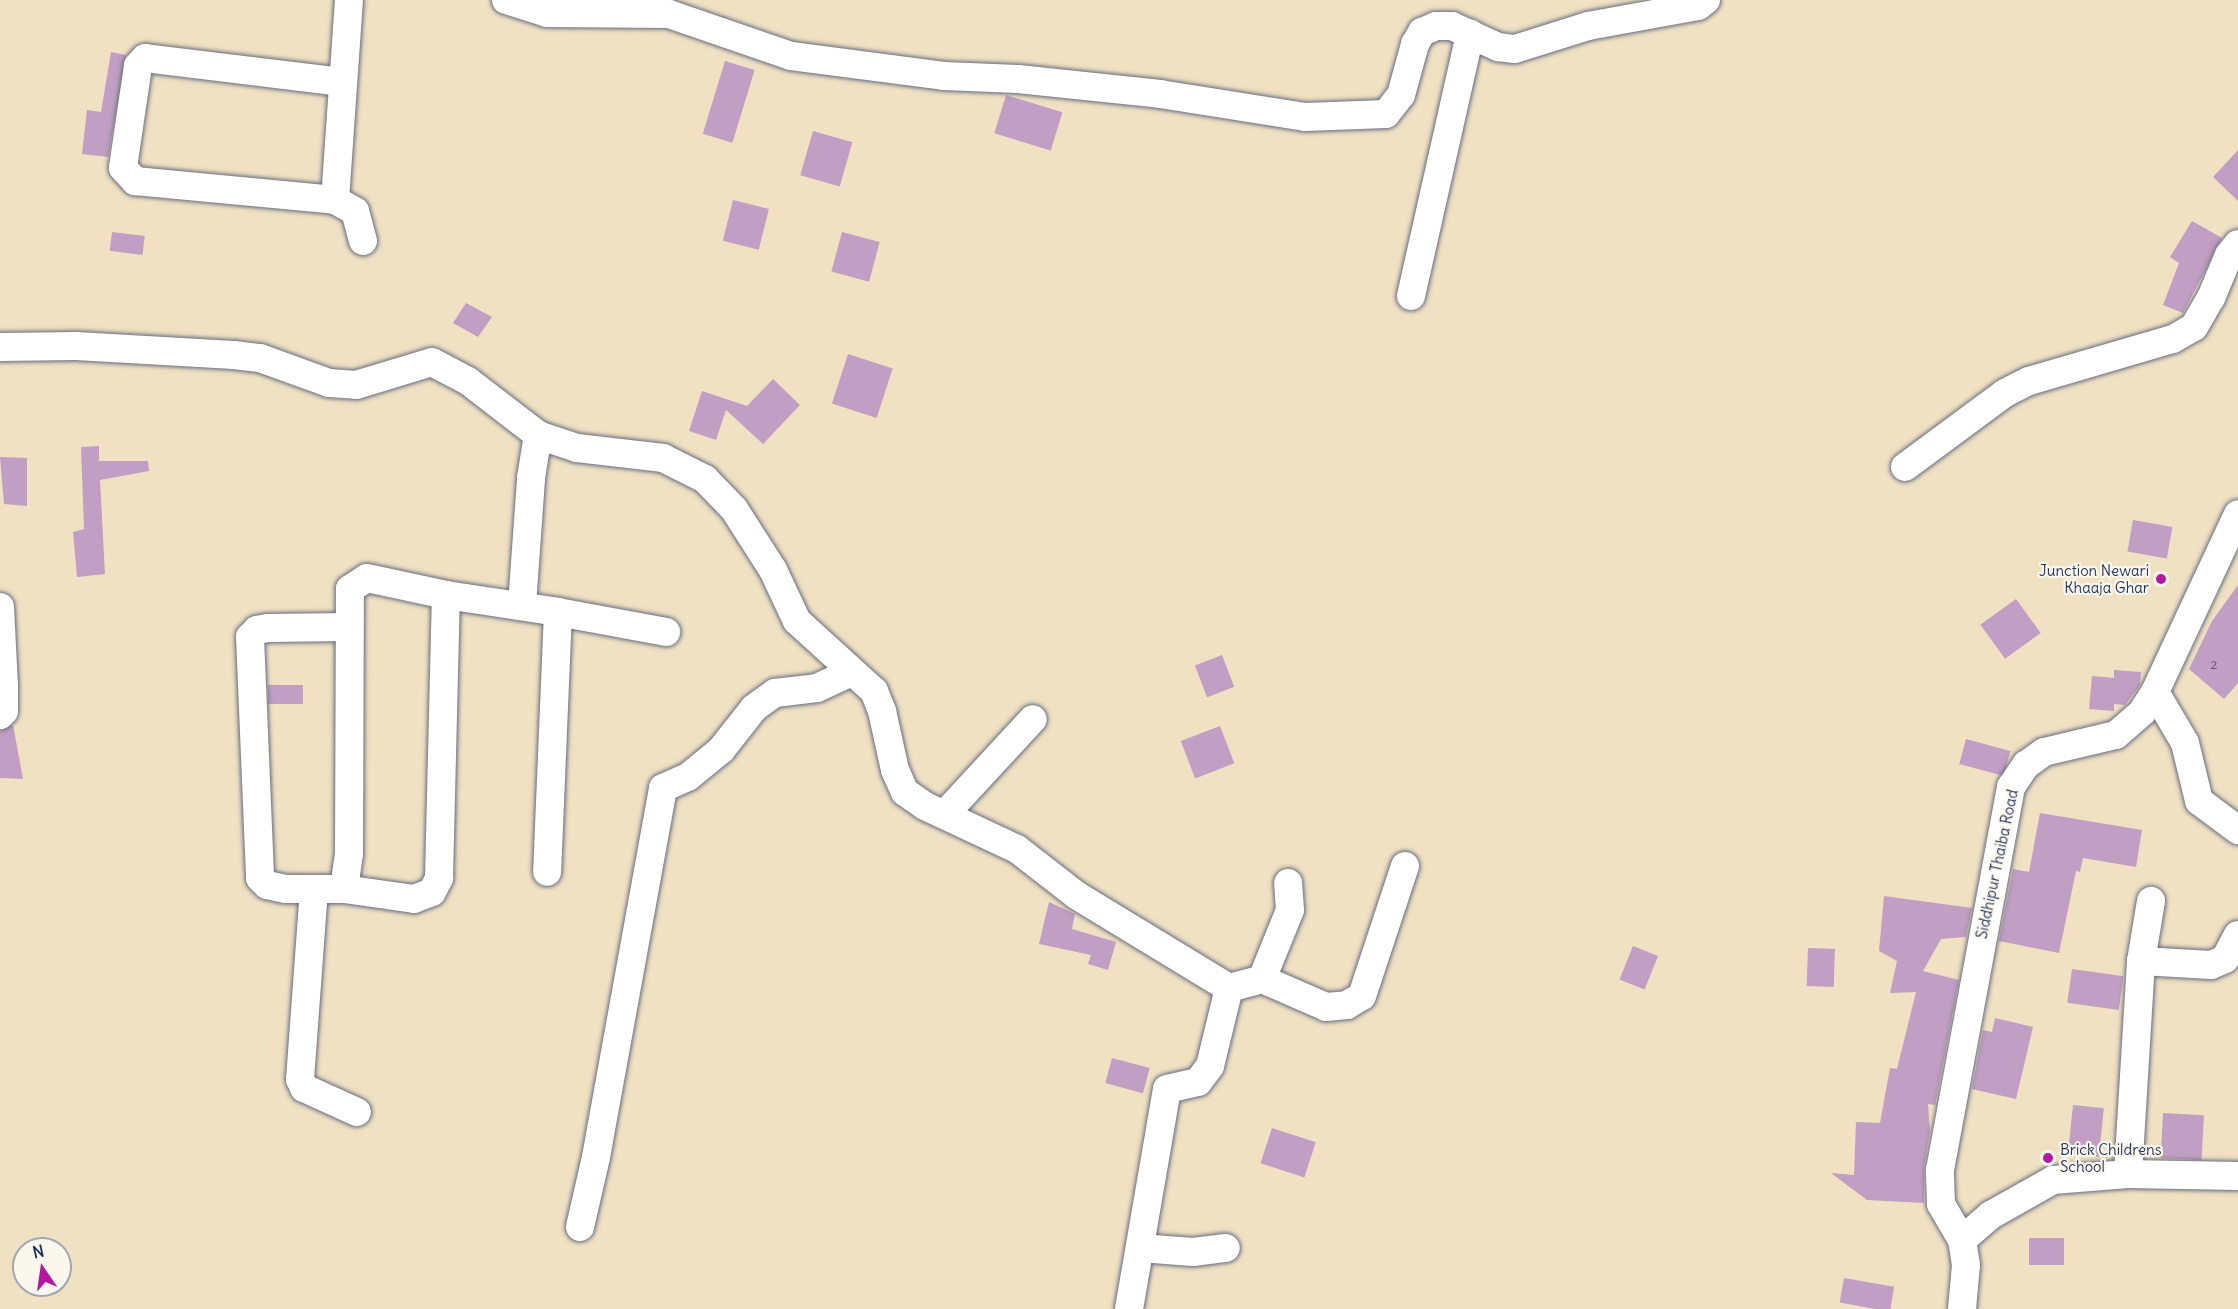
<!DOCTYPE html>
<html>
<head>
<meta charset="utf-8">
<style>
  body { margin:0 }
  #map { position:relative; width:2238px; height:1309px; overflow:hidden; background:#f0e1c2; font-family:Delius,sans-serif }
  div>[style] { position:absolute }
  .building>* { inset:0; background:#c19ec3; transform-origin:0 0 }
  .roads { filter:drop-shadow(0 0 2px #666d81) drop-shadow(0 0 2px #666d81) }
  .minor>* { height:28px; margin:-14px; padding:0 14px; transform-origin:14px; border-radius:14px; background:#fff }
  .dots>* { width:16px; height:16px; translate:-50% -50%; box-sizing:border-box; border:3px solid #fbf7ec; border-radius:50% }
  span { translate:-50% -50%; white-space:nowrap; text-align:center; line-height:1.15; -webkit-text-stroke:4.5px #fbf7ec; paint-order:stroke }
  .number-label { font-size:12px; color:#444b77 }
  .number-label span { -webkit-text-stroke-width:0 }
  .poi-label { font-size:15px; color:#1b2f5e }
  .right { translate:-100% -50%; text-align:right }
  .left { translate:0 -50%; text-align:left }
  .street-label { font-size:15px; color:#1b2f5e }
  .north { position:absolute; left:12px; top:1237px; width:60px; height:60px; box-sizing:border-box; background:#fbf7ec; border:2px solid #a1a7b3; border-radius:50%; rotate:347deg; font-size:16px; font-weight:700; line-height:24px; text-align:center; color:#1b2f5e }
  .north::after { content:''; display:block; margin:auto; width:21px; height:27px; background:#b5179e; clip-path:polygon(50% 0,100% 100%,50% 72%,0 100%) }
</style>
</head>
<body>
<div id="map">
  <div class="building">
    <i style="clip-path:polygon(111px 52px,126px 55px,108px 157px,82px 154px,87px 110px,101px 112px)"></i>
    <i style="left:725px;top:61px;width:31px;height:76px;rotate:17deg"></i>
    <i style="left:1006px;top:95px;width:59px;height:40px;rotate:17deg"></i>
    <i style="left:813px;top:131px;width:41px;height:46px;rotate:16deg"></i>
    <i style="clip-path:polygon(2238px 150px,2238px 201px,2213px 177px)"></i>
    <i style="left:733px;top:200px;width:37px;height:42px;rotate:14deg"></i>
    <i style="clip-path:polygon(2192px 221px,2222px 238px,2183px 313px,2163px 305px,2179px 263px,2170px 257px)"></i>
    <i style="left:112px;top:232px;width:33px;height:19px;rotate:7deg"></i>
    <i style="left:842px;top:232px;width:39px;height:41px;rotate:15deg"></i>
    <i style="clip-path:polygon(466px 303px,492px 317px,478px 337px,453px 323px)"></i>
    <i style="left:848px;top:354px;width:47px;height:52px;rotate:18deg"></i>
    <i style="clip-path:polygon(773px 379px,800px 405px,763px 444px,726px 410px,716px 440px,689px 431px,702px 391px,747px 406px)"></i>
    <i style="clip-path:polygon(99px 446px,99px 461px,148px 461px,149px 471px,100px 480px,105px 574px,77px 577px,73px 532px,84px 529px,81px 447px)"></i>
    <i style="clip-path:polygon(0 457px,27px 458px,27px 506px,4px 504px)"></i>
    <i style="left:2133px;top:520px;width:40px;height:32px;rotate:10deg"></i>
    <i style="clip-path:polygon(2238px 585px,2238px 683px,2224px 699px,2189px 669px,2212px 621px)"></i>
    <i style="left:2016px;top:599px;width:42px;height:44px;rotate:54deg"></i>
    <i style="left:1222px;top:655px;width:34px;height:29px;rotate:69deg"></i>
    <i style="clip-path:polygon(2114px 670px,2141px 672px,2140px 685px,2125px 705px,2114px 704px,2114px 711px,2089px 709px,2092px 676px,2114px 678px)"></i>
    <i style="left:268px;top:685px;width:35px;height:19px"></i>
    <i style="clip-path:polygon(13px 725px,23px 779px,0 778px,0 731px)"></i>
    <i style="left:1220px;top:726px;width:40px;height:42px;rotate:69deg"></i>
    <i style="left:1966px;top:739px;width:46px;height:26px;rotate:15deg"></i>
    <i style="clip-path:polygon(2040px 813px,2142px 830px,2136px 867px,2083px 858px,2080px 872px,2076px 871px,2059px 953px,1999px 941px,2013px 869px,2029px 872px)"></i>
    <i style="clip-path:polygon(1884px 896px,1972px 908px,1966px 937px,1941px 939px,1923px 971px,1959px 980px,1935px 1105px,1928px 1104px,1930px 1131px,1924px 1167px,1924px 1203px,1867px 1200px,1831px 1173px,1854px 1175px,1856px 1122px,1880px 1123px,1890px 1068px,1897px 1069px,1916px 992px,1890px 993px,1897px 961px,1879px 951px)"></i>
    <i style="clip-path:polygon(1049px 902px,1075px 914px,1072px 929px,1116px 942px,1108px 970px,1088px 964px,1091px 955px,1039px 944px)"></i>
    <i style="left:1633px;top:946px;width:27px;height:36px;rotate:22deg"></i>
    <i style="left:1808px;top:948px;width:27px;height:38px;rotate:2deg"></i>
    <i style="left:2072px;top:969px;width:52px;height:34px;rotate:8deg"></i>
    <i style="clip-path:polygon(1995px 1018px,2033px 1027px,2016px 1099px,1972px 1089px,1983px 1030px,1992px 1032px)"></i>
    <i style="left:1112px;top:1058px;width:39px;height:26px;rotate:15deg"></i>
    <i style="left:2073px;top:1105px;width:31px;height:49px;rotate:6deg"></i>
    <i style="left:2163px;top:1113px;width:41px;height:45px;rotate:3deg"></i>
    <i style="left:1272px;top:1128px;width:46px;height:37px;rotate:18deg"></i>
    <i style="left:2029px;top:1238px;width:35px;height:27px"></i>
    <i style="left:1844px;top:1278px;width:51px;height:25px;rotate:10deg"></i>
  </div>
  <div class="roads">
    <div class="minor">
      <i style="left:506px;top:0;width:43px;rotate:17.6deg"></i>
      <i style="left:547px;top:13px;width:122px;rotate:0.5deg"></i>
      <i style="left:669px;top:14px;width:129px;rotate:19deg"></i>
      <i style="left:791px;top:56px;width:154px;rotate:7.4deg"></i>
      <i style="left:944px;top:76px;width:74px;rotate:2.3deg"></i>
      <i style="left:1018px;top:79px;width:143px;rotate:6deg"></i>
      <i style="left:1160px;top:94px;width:147px;rotate:9deg"></i>
      <i style="left:1305px;top:117px;width:81px;rotate:-2.1deg"></i>
      <i style="left:1386px;top:114px;width:24px;rotate:-52deg"></i>
      <i style="left:1401px;top:95px;width:53px;rotate:-74.6deg"></i>
      <i style="left:1415px;top:44px;width:14px;rotate:-60deg"></i>
      <i style="left:1422px;top:32px;width:15px;rotate:-23deg"></i>
      <i style="left:1436px;top:26px;width:16px"></i>
      <i style="left:1452px;top:26px;width:51px;rotate:24.5deg"></i>
      <i style="left:1498px;top:47px;width:17px;rotate:7deg"></i>
      <i style="left:1515px;top:49px;width:77px;rotate:-17.5deg"></i>
      <i style="left:1588px;top:26px;width:112px;rotate:-10.3deg"></i>
      <i style="left:1698px;top:6px;width:10px;rotate:-37deg"></i>
      <i style="left:342px;top:82px;width:198px;rotate:-173.1deg"></i>
      <i style="left:145px;top:58px;width:11px;rotate:131deg"></i>
      <i style="left:138px;top:66px;width:103px;rotate:98.4deg"></i>
      <i style="left:123px;top:168px;width:18px;rotate:47deg"></i>
      <i style="left:135px;top:181px;width:201px;rotate:5.4deg"></i>
      <i style="left:335px;top:200px;width:23px;rotate:29deg"></i>
      <i style="left:355px;top:211px;width:31px;rotate:75deg"></i>
      <i style="left:335px;top:200px;width:200px;rotate:-86deg"></i>
      <i style="left:1411px;top:296px;width:269px;rotate:-77.3deg"></i>
      <i style="left:0;top:347px;width:76px;rotate:-0.8deg"></i>
      <i style="left:76px;top:346px;width:158px;rotate:3.3deg"></i>
      <i style="left:234px;top:355px;width:26px;rotate:7deg"></i>
      <i style="left:260px;top:358px;width:73px;rotate:19.9deg"></i>
      <i style="left:329px;top:383px;width:27px;rotate:4deg"></i>
      <i style="left:356px;top:385px;width:79px;rotate:-16.8deg"></i>
      <i style="left:432px;top:362px;width:41px;rotate:27.8deg"></i>
      <i style="left:468px;top:381px;width:88px;rotate:37.6deg"></i>
      <i style="left:538px;top:435px;width:41px;rotate:18.4deg"></i>
      <i style="left:577px;top:448px;width:87px;rotate:6.6deg"></i>
      <i style="left:663px;top:458px;width:47px;rotate:26.6deg"></i>
      <i style="left:705px;top:479px;width:42px;rotate:46deg"></i>
      <i style="left:734px;top:509px;width:72px;rotate:57.4deg"></i>
      <i style="left:773px;top:570px;width:56px;rotate:64.8deg"></i>
      <i style="left:797px;top:621px;width:104px;rotate:42.3deg"></i>
      <i style="left:874px;top:691px;width:22px;rotate:68deg"></i>
      <i style="left:882px;top:711px;width:60px;rotate:77.6deg"></i>
      <i style="left:895px;top:770px;width:24px;rotate:66deg"></i>
      <i style="left:905px;top:792px;width:24px;rotate:35deg"></i>
      <i style="left:925px;top:806px;width:102px;rotate:25.1deg"></i>
      <i style="left:1017px;top:849px;width:75px;rotate:37.9deg"></i>
      <i style="left:1076px;top:895px;width:179px;rotate:31.3deg"></i>
      <i style="left:1229px;top:988px;width:34px;rotate:-15deg"></i>
      <i style="left:1262px;top:979px;width:70px;rotate:23.6deg"></i>
      <i style="left:1326px;top:1007px;width:21px;rotate:-5deg"></i>
      <i style="left:1347px;top:1005px;width:17px;rotate:-31deg"></i>
      <i style="left:1362px;top:996px;width:137px;rotate:-71.7deg"></i>
      <i style="left:1905px;top:467px;width:124px;rotate:-36.5deg"></i>
      <i style="left:2005px;top:393px;width:27px;rotate:-27deg"></i>
      <i style="left:2029px;top:381px;width:150px;rotate:-16.3deg"></i>
      <i style="left:2173px;top:339px;width:24px;rotate:-30deg"></i>
      <i style="left:2194px;top:327px;width:34px;rotate:-60deg"></i>
      <i style="left:2211px;top:298px;width:47px;rotate:-67.3deg"></i>
      <i style="left:2229px;top:255px;width:14px;rotate:-51deg"></i>
      <i style="left:522px;top:605px;width:127px;rotate:-85.9deg"></i>
      <i style="left:531px;top:478px;width:44px;rotate:-80.8deg"></i>
      <i style="left:0;top:607px;width:78px;rotate:87.1deg"></i>
      <i style="left:4px;top:685px;width:26px;rotate:90deg"></i>
      <i style="left:4px;top:711px;width:6px;rotate:135deg"></i>
      <i style="left:558px;top:612px;width:110px;rotate:10.5deg"></i>
      <i style="left:349px;top:627px;width:81px;rotate:179.3deg"></i>
      <i style="left:268px;top:628px;width:11px;rotate:170deg"></i>
      <i style="left:257px;top:630px;width:10px;rotate:135deg"></i>
      <i style="left:250px;top:637px;width:241px;rotate:87.6deg"></i>
      <i style="left:260px;top:878px;width:10px;rotate:45deg"></i>
      <i style="left:267px;top:885px;width:19px;rotate:12deg"></i>
      <i style="left:286px;top:889px;width:58px"></i>
      <i style="left:344px;top:889px;width:71px;rotate:8.1deg"></i>
      <i style="left:414px;top:899px;width:19px;rotate:-21deg"></i>
      <i style="left:432px;top:892px;width:16px;rotate:-63deg"></i>
      <i style="left:439px;top:878px;width:283px;rotate:-88.6deg"></i>
      <i style="left:2155px;top:692px;width:59px;rotate:59.5deg"></i>
      <i style="left:2185px;top:743px;width:60px;rotate:76.4deg"></i>
      <i style="left:2199px;top:801px;width:49px;rotate:36.6deg"></i>
      <i style="left:945px;top:814px;width:129px;rotate:-47.2deg"></i>
      <i style="left:314px;top:889px;width:191px;rotate:94.2deg"></i>
      <i style="left:300px;top:1079px;width:10px;rotate:66deg"></i>
      <i style="left:304px;top:1088px;width:58px;rotate:24.4deg"></i>
      <i style="left:344px;top:889px;width:35px;rotate:-82deg"></i>
      <i style="left:349px;top:854px;width:265px;rotate:-89.8deg"></i>
      <i style="left:350px;top:589px;width:20px;rotate:-33deg"></i>
      <i style="left:367px;top:578px;width:81px;rotate:12.1deg"></i>
      <i style="left:446px;top:595px;width:113px;rotate:8.6deg"></i>
      <i style="left:558px;top:612px;width:260px;rotate:92.4deg"></i>
      <i style="left:2141px;top:961px;width:70px;rotate:3.3deg"></i>
      <i style="left:2211px;top:965px;width:15px;rotate:-23deg"></i>
      <i style="left:2225px;top:959px;width:27px;rotate:-62deg"></i>
      <i style="left:1262px;top:979px;width:74px;rotate:-67.9deg"></i>
      <i style="left:1290px;top:910px;width:27px;rotate:-94deg"></i>
      <i style="left:2128px;top:1174px;width:213px;rotate:-86.5deg"></i>
      <i style="left:2141px;top:961px;width:61px;rotate:-80.5deg"></i>
      <i style="left:580px;top:1227px;width:72px;rotate:-77.1deg"></i>
      <i style="left:596px;top:1157px;width:375px;rotate:-79.7deg"></i>
      <i style="left:663px;top:788px;width:27px;rotate:-24deg"></i>
      <i style="left:688px;top:777px;width:43px;rotate:-39.3deg"></i>
      <i style="left:721px;top:750px;width:53px;rotate:-51.8deg"></i>
      <i style="left:754px;top:708px;width:26px;rotate:-36deg"></i>
      <i style="left:775px;top:693px;width:42px;rotate:-6.8deg"></i>
      <i style="left:817px;top:688px;width:38px;rotate:-25deg"></i>
      <i style="left:1962px;top:1240px;width:38px;rotate:-41deg"></i>
      <i style="left:1991px;top:1215px;width:71px;rotate:-29.4deg"></i>
      <i style="left:2053px;top:1180px;width:75px;rotate:-4.6deg"></i>
      <i style="left:2128px;top:1174px;width:110px;rotate:1deg"></i>
      <i style="left:1140px;top:1248px;width:53px;rotate:4.3deg"></i>
      <i style="left:1193px;top:1252px;width:33px;rotate:-7deg"></i>
      <i style="left:1129px;top:1309px;width:223px;rotate:-80.2deg"></i>
      <i style="left:1167px;top:1089px;width:32px;rotate:-13deg"></i>
      <i style="left:1198px;top:1082px;width:20px;rotate:-53deg"></i>
      <i style="left:1210px;top:1066px;width:80px;rotate:-76.3deg"></i>
      <i style="left:1962px;top:1309px;width:44px;rotate:-84.8deg"></i>
      <i style="left:1966px;top:1265px;width:25px;rotate:-99deg"></i>
      <i style="left:1962px;top:1240px;width:42px;rotate:-120.3deg"></i>
      <i style="left:1941px;top:1204px;width:34px;rotate:-92deg"></i>
      <i style="left:1940px;top:1170px;width:390px;rotate:-79.5deg"></i>
      <i style="left:2011px;top:787px;width:27px;rotate:-56deg"></i>
      <i style="left:2026px;top:765px;width:22px;rotate:-36deg"></i>
      <i style="left:2044px;top:752px;width:74px;rotate:-13.3deg"></i>
      <i style="left:2116px;top:735px;width:35px;rotate:-41deg"></i>
      <i style="left:2142px;top:712px;width:24px;rotate:-57deg"></i>
      <i style="left:2155px;top:692px;width:196px;rotate:-65deg"></i>
    </div>
  </div>
  <div class="dots">
    <i style="left:2161px;top:579px;background:#b5179e"></i>
    <i style="left:2048px;top:1158px;background:#b5179e"></i>
  </div>
  <div class="number-label">
    <span style="left:2214px;top:665px">2</span>
  </div>
  <div class="poi-label">
    <span class="right" style="left:2149px;top:579px">Junction Newari<br>Khaaja Ghar</span>
    <span class="left" style="left:2060px;top:1158px">Brick Childrens<br>School</span>
  </div>
  <div class="street-label">
    <span style="left:1997px;top:864px;rotate:-78deg">Siddhipur Thaiba Road</span>
  </div>
  <div class="north">N</div>
</div>
</body>
</html>
